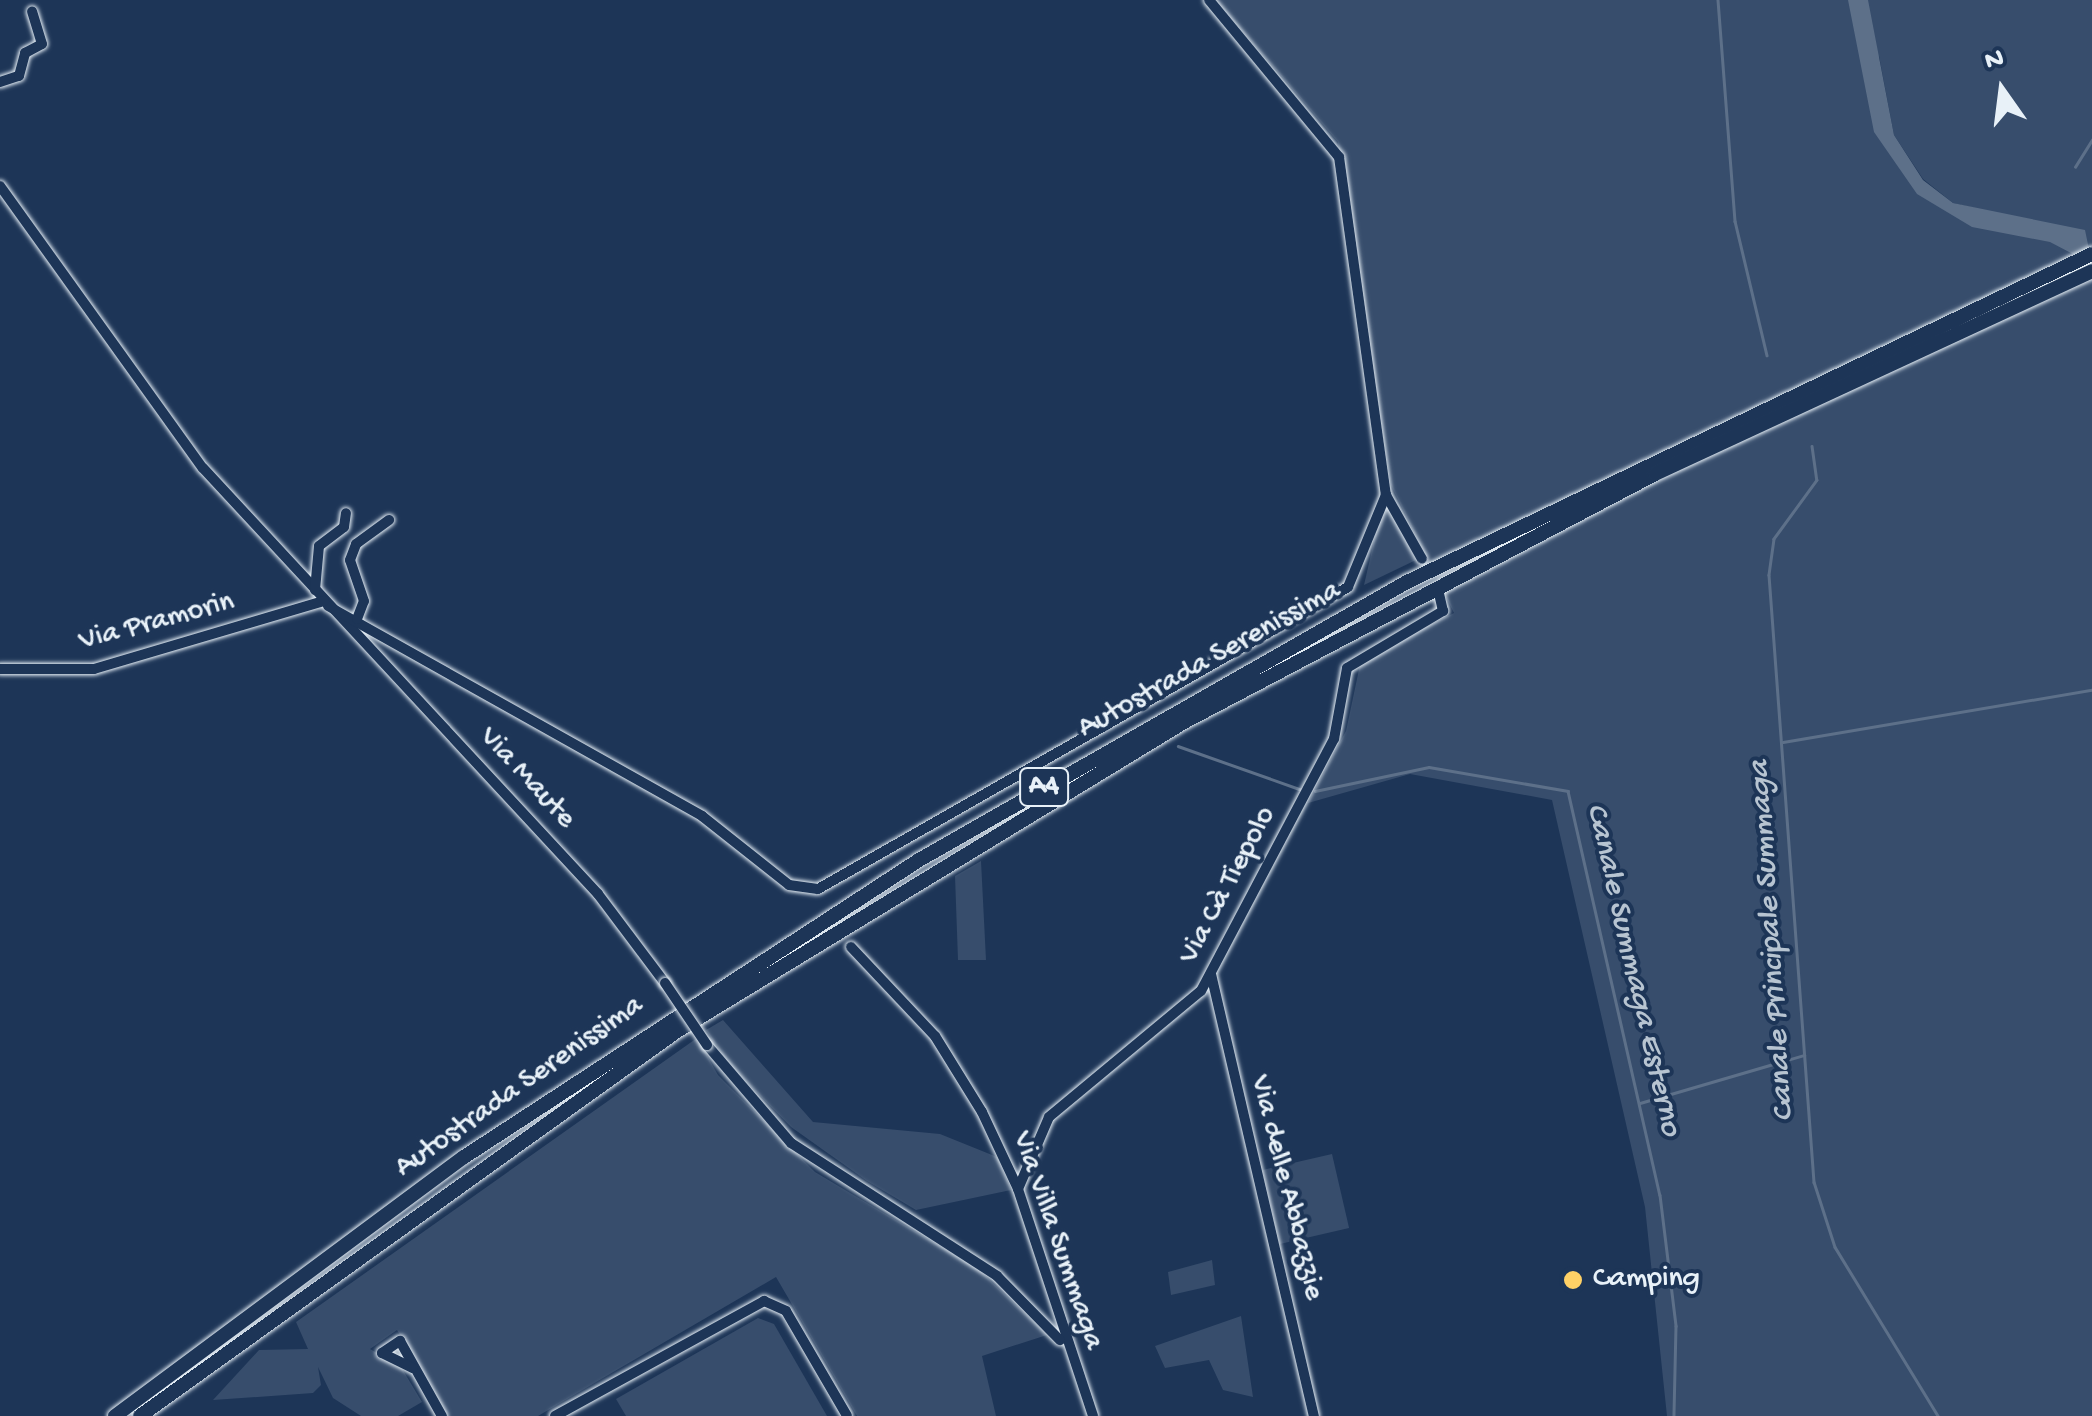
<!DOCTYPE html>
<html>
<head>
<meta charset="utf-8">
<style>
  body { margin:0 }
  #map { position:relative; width:2092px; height:1416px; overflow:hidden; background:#1d3557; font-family:"Gochi Hand",sans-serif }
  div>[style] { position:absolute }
  .green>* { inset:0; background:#374d6c; transform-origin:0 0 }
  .water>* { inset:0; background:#5d7089 }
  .stream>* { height:2.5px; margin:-1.25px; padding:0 1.25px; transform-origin:1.25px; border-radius:1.25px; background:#5d7089 }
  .roads { filter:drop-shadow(0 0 2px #e8f1f8) drop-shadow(0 0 2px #e8f1f8) }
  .minor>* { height:10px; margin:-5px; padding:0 5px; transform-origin:5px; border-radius:5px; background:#1d3557 }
  .highway>* { height:14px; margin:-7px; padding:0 7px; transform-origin:7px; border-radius:7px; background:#1d3557 }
  .bridges { filter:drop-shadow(0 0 2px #e8f1f8) drop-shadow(0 0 2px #e8f1f8) }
  .minor-bridge>* { height:10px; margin:-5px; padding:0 5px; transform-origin:5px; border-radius:5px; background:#1d3557 }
  .dots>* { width:28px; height:28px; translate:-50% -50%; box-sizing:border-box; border:5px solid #1d3557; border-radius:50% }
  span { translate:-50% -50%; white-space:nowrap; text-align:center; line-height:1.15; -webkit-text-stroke:8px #1d3557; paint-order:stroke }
  .shield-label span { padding:2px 8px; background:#1d3557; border:2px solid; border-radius:8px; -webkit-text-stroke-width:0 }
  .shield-label { font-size:28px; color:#e8f1f8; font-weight:700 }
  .street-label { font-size:30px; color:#e8f1f8 }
  .poi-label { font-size:30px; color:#e8f1f8 }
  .left { translate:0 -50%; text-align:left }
  .water-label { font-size:32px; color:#b7c4d1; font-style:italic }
  .north { position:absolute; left:1952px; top:40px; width:100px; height:100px; -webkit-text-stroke:8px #1d3557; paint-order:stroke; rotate:346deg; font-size:28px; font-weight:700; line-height:40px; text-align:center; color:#e8f1f8 }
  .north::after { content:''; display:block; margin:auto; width:35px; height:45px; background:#e8f1f8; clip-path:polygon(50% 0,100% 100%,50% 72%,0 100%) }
</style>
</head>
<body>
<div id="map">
  <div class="green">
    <i style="clip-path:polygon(evenodd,1216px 0,2092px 0,2092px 1416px,1667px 1416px,1645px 1207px,1552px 800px,1410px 774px,1308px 803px,1346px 731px,1361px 660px,1454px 613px,1391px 485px,1338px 142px,1216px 0,1879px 56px,1894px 135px,1923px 179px,1953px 203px,2029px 221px,1945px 207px,1878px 131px,1879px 56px)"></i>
    <i style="clip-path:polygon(1389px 509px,1416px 560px,1364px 585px,1380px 515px)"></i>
    <i style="clip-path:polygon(981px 861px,986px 960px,958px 960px,955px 876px)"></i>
    <i style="clip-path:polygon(723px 1020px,813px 1122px,940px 1134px,997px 1157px,1011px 1190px,916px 1210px,867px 1181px,791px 1127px,729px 1064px,706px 1030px)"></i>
    <i style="clip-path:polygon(697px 1038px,718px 1075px,815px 1172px,978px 1269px,1047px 1335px,982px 1356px,996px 1416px,857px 1416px,776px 1277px,538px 1416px,448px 1416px,397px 1330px,370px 1349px,401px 1367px,422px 1402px,398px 1416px,361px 1416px,333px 1398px,318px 1367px,321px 1385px,313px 1393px,213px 1400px,259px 1350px,308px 1349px,296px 1322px)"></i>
    <i style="left:1332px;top:1154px;width:76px;height:71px;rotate:77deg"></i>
    <i style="clip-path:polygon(1212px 1260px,1215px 1285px,1171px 1295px,1168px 1272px)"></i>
    <i style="clip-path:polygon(1241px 1316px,1253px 1397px,1223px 1390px,1209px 1360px,1165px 1368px,1155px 1346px)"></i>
    <i style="clip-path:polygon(758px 1318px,774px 1324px,827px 1416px,626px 1416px,616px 1399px)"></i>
  </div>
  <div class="water">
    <i style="clip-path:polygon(1848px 0,1868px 0,1894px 135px,1923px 180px,1953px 203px,2085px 230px,2092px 264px,2050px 242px,1972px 227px,1917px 194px,1874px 132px)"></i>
  </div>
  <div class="stream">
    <i style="left:1718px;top:0;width:222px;rotate:85.6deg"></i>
    <i style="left:1735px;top:221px;width:138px;rotate:76.6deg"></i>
    <i style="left:2075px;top:167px;width:32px;rotate:-58deg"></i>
    <i style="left:1812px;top:446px;width:34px;rotate:82deg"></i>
    <i style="left:1817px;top:480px;width:73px;rotate:126.1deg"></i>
    <i style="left:1774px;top:539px;width:36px;rotate:98deg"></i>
    <i style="left:1769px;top:575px;width:609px;rotate:85.76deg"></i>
    <i style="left:1814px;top:1182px;width:68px;rotate:72.1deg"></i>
    <i style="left:1835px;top:1247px;width:198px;rotate:58.6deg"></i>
    <i style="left:1783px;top:742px;width:313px;rotate:-9.6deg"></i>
    <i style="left:1178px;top:746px;width:132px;rotate:19.5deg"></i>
    <i style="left:1315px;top:791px;width:116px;rotate:-11.9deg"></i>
    <i style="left:1429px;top:767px;width:141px;rotate:9.8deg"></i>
    <i style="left:1568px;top:791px;width:414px;rotate:77.2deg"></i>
    <i style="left:1660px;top:1195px;width:132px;rotate:83deg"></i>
    <i style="left:1676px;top:1326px;width:90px;rotate:91.3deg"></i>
    <i style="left:1640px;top:1103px;width:171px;rotate:-16.3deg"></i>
  </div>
  <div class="roads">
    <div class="minor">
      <i style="left:1209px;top:0;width:204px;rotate:50.4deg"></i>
      <i style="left:1339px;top:157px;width:341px;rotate:82.1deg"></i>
      <i style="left:1386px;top:495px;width:73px;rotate:60.6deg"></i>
      <i style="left:0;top:82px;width:20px;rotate:-18deg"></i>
      <i style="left:19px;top:76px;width:24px;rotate:-75deg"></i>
      <i style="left:25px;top:53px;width:19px;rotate:-28deg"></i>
      <i style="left:42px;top:44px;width:34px;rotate:-107deg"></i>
      <i style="left:0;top:186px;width:347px;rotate:54.3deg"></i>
      <i style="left:203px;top:468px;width:581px;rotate:47.16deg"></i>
      <i style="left:598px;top:894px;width:111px;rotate:53deg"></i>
      <i style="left:315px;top:590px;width:44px;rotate:-84.8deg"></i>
      <i style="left:319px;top:546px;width:31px;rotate:-37deg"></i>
      <i style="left:344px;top:527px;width:14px;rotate:-82deg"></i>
      <i style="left:328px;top:606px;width:429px;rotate:29.3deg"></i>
      <i style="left:702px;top:816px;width:111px;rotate:38.4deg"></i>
      <i style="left:789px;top:885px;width:29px;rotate:8deg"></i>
      <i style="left:818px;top:889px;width:610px;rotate:-29.67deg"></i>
      <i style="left:1348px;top:587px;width:100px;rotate:-67.6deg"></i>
      <i style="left:357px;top:619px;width:19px;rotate:-69deg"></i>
      <i style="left:364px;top:601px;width:43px;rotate:-108.9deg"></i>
      <i style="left:350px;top:560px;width:17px;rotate:-69deg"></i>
      <i style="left:356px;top:544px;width:41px;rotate:-36deg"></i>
      <i style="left:0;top:669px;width:94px"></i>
      <i style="left:94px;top:669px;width:240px;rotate:-16.5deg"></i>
      <i style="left:851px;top:947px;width:122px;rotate:46.7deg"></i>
      <i style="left:935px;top:1036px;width:89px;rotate:58.3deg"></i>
      <i style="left:982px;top:1112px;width:85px;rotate:64.9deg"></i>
      <i style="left:1018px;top:1189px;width:239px;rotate:71.7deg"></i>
      <i style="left:1211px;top:974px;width:454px;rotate:76.9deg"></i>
      <i style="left:707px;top:1045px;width:129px;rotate:49.4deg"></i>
      <i style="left:791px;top:1143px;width:245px;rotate:32.8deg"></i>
      <i style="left:997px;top:1276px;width:90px;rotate:45.5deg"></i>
      <i style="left:1018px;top:1189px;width:78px;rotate:-66.7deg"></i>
      <i style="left:1049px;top:1117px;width:197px;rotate:-39.7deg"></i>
      <i style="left:1201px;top:991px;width:285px;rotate:-62.2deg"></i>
      <i style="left:1334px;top:739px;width:72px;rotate:-79.6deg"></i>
      <i style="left:1347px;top:668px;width:112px;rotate:-30.7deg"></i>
      <i style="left:1443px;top:611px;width:17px;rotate:-103deg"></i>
      <i style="left:382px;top:1353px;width:22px;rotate:-34deg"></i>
      <i style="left:400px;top:1341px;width:86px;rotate:60.8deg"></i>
      <i style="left:382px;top:1353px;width:34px;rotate:26deg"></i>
      <i style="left:555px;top:1416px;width:239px;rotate:-28.8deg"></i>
      <i style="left:764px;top:1301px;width:24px;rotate:24deg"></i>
      <i style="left:786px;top:1311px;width:121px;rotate:59.8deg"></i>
    </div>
    <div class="highway">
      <i style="left:115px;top:1416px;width:435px;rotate:-36.6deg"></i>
      <i style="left:464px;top:1157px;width:543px;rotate:-33.13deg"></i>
      <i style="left:919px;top:860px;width:562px;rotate:-29.67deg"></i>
      <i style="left:1407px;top:582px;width:759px;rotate:-25.59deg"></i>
      <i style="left:140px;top:1416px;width:661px;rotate:-35.64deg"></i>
      <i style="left:677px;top:1031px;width:594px;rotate:-31.36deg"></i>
      <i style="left:1184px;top:722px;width:532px;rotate:-27.77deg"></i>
      <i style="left:1655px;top:474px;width:482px;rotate:-24.9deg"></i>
    </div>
  </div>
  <div class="bridges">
    <div class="minor-bridge">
      <i style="left:665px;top:983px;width:75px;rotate:55.9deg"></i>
    </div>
  </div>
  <div class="dots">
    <i style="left:1573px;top:1280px;background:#ffd166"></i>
  </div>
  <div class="shield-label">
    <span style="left:1044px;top:787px">A4</span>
  </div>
  <div class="street-label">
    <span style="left:157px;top:623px;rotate:-15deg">Via Pramorin</span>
    <span style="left:1210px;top:661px;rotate:-29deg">Autostrada Serenissima</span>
    <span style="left:526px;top:779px;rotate:47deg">Via Maute</span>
    <span style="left:1229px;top:886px;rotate:-62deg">Via Cà Tiepolo</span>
    <span style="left:520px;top:1088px;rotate:-35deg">Autostrada Serenissima</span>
    <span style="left:1285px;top:1188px;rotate:76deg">Via delle Abbazzie</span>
    <span style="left:1056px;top:1241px;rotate:71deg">Via Villa Summaga</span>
  </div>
  <div class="poi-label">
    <span class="left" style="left:1593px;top:1280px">Camping</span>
  </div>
  <div class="water-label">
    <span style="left:1773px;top:941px;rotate:-94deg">Canale Principale Summaga</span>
    <span style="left:1632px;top:970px;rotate:77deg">Canale Summaga Esterno</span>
  </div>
  <div class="north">N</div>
</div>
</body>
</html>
